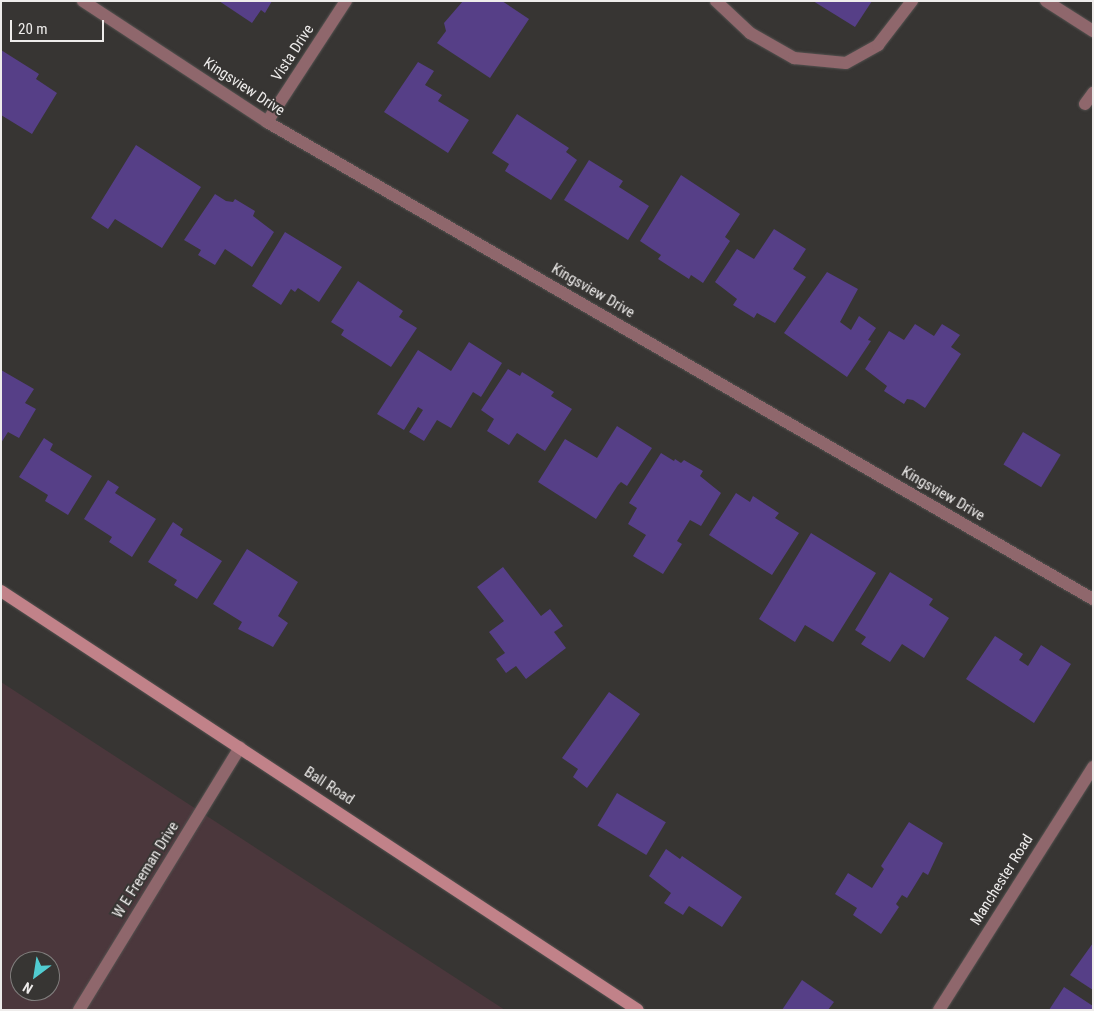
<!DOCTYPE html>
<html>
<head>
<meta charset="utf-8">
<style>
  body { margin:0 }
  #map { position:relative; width:1094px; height:1011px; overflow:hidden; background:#373533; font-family:"Roboto Condensed",sans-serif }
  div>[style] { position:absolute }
  .industrial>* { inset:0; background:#4b373c }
  .building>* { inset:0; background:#563f87; transform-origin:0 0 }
  .roads { filter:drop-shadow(0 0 1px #545250) drop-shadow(0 0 1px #545250) }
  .lane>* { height:12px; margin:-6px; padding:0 6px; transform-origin:6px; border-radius:6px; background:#8f676c }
  .street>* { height:12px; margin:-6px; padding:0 6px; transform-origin:6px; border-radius:6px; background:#8f676c }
  .secondary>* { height:12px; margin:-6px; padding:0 6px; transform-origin:6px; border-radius:6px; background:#c18289 }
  span { translate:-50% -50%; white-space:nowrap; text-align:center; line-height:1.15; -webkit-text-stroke:4px #373533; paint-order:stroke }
  .street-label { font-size:15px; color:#eeeceb }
  .frame { position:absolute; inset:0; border:2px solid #eeeceb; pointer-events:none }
  .north { position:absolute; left:10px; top:951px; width:50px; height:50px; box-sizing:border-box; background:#373533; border:1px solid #807e7d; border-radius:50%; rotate:211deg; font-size:14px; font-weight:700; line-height:20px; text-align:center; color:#eeeceb }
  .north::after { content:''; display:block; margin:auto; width:18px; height:22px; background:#51ccd1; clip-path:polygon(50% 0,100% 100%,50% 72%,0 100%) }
  .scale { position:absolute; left:10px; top:20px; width:94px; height:22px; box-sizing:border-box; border:2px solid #eeeceb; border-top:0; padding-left:6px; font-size:15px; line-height:18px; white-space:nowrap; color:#eeeceb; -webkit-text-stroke:4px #373533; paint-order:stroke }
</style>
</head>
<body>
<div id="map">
  <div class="industrial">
    <i style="clip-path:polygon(evenodd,1px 682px,505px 1010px,1px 1010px,1px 682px,20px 961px,50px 961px,50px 991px,20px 991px,20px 961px)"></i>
  </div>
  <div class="building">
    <i style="clip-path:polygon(219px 1px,272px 1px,265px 13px,261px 10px,252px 23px)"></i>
    <i style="clip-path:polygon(463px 1px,502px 1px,529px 19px,490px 78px,437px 43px,446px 31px,444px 23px)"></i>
    <i style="clip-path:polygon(813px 1px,872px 1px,855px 27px)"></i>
    <i style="clip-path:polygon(1px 50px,39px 74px,36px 79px,57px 93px,32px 134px,1px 115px)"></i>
    <i style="clip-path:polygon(418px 62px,434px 71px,425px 85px,442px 95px,438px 101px,469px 120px,448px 153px,384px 112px)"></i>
    <i style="clip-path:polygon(517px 114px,569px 148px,566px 152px,577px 160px,551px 200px,505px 171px,509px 164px,492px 153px)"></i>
    <i style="clip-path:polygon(136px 145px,201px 187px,162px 248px,115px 219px,108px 229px,91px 218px)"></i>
    <i style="clip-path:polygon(589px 160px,623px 181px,619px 187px,649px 206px,628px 240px,564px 200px)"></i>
    <i style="clip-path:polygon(681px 175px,740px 214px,725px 237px,730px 241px,703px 283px,691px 275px,689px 279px,658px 259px,661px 255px,640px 241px)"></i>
    <i style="clip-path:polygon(215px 194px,226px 201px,233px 202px,235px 199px,255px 211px,253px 216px,274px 232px,252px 267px,225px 249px,215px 265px,198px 255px,201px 250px,184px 240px)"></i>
    <i style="clip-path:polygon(774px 229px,806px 249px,793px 269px,806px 277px,775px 323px,757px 313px,754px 318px,733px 305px,737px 299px,715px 282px,737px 249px,754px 259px)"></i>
    <i style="clip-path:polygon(285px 232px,342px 267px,319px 302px,298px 288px,295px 292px,291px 289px,281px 305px,252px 286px)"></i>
    <i style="clip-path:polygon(827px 272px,858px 289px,840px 322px,851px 330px,859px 316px,876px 328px,868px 340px,871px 341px,847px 377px,784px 333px)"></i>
    <i style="clip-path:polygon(358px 281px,403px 311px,399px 317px,417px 328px,391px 367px,341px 335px,344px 330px,331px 322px)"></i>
    <i style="clip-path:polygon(915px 324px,934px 336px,942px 324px,960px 335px,951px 347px,961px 354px,925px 408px,913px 400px,907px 399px,904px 404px,884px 391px,887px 386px,865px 369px,889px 331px,904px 340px)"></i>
    <i style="clip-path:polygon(469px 342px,502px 363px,481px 397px,473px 392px,451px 428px,437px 420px,424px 441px,409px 432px,423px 410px,418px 407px,404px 430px,377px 414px,418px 350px,451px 371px)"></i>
    <i style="clip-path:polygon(508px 369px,520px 376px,522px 372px,554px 392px,551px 396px,572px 409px,545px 451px,517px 433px,509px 445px,487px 431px,494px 419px,481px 410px)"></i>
    <i style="clip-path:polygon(1px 370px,34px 389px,25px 403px,36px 409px,19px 438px,8px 432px,1px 443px)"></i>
    <i style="clip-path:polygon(617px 426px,652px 448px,627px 486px,621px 482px,618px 485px,596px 519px,538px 482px,565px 439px,597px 458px)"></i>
    <i style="left:1023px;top:432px;width:44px;height:38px;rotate:31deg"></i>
    <i style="clip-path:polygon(44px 438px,53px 444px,50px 450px,92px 476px,68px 515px,45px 501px,48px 495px,19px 477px)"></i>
    <i style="clip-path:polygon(661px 453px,674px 461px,675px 459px,681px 463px,684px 460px,703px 471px,700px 476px,721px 493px,701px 526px,690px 520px,677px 541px,682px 544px,663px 574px,633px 556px,646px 535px,628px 524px,637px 508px,629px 503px)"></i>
    <i style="clip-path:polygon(108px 480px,119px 487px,115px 493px,156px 519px,132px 557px,109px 542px,112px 537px,84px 519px)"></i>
    <i style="clip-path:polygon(736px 493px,750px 502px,753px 496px,779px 513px,775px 518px,799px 533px,772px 575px,709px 535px)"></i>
    <i style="clip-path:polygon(173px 522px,183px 529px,180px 535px,222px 561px,197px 599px,174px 585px,177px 580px,148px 562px)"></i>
    <i style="clip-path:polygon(811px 533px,876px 573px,833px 642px,805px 625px,795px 642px,759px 619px)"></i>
    <i style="clip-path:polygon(247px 549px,298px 582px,278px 616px,288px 623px,273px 647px,238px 629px,242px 622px,213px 604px)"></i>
    <i style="clip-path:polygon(503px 567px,541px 616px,550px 609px,563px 626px,554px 632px,566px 648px,526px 679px,516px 666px,506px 673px,496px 659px,505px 653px,489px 632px,504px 621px,477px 587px)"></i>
    <i style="clip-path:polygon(890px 572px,933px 599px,929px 605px,949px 618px,924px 658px,902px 644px,890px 662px,861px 644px,866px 637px,855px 630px)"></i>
    <i style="clip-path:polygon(995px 636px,1023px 654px,1019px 660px,1028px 666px,1041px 645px,1071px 664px,1034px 723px,966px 679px)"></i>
    <i style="clip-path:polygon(609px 692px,640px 714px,587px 788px,573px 777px,578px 769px,562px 758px)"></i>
    <i style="left:617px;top:793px;width:57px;height:38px;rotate:31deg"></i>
    <i style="clip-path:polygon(909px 822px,943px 843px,928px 875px,923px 872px,907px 898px,902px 895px,896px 904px,899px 907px,881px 934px,853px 915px,857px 908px,835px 894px,848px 873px,872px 888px,884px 869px,881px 866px)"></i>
    <i style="clip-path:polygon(666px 849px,680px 859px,682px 856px,742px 897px,722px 927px,689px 906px,683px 915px,664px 903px,671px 893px,649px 876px)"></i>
    <i style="clip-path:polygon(1093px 943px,1093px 990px,1070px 975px)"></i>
    <i style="clip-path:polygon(802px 980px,834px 1002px,828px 1010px,782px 1010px)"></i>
    <i style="clip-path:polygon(1064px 987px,1093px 1006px,1093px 1010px,1049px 1010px)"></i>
  </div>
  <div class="roads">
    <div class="lane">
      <i style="left:716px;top:1px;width:47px;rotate:43.3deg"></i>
      <i style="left:750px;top:33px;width:51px;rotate:29.6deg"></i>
      <i style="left:794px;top:58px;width:52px;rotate:5.5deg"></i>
      <i style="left:846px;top:63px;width:37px;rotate:-29deg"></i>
      <i style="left:878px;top:45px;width:56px;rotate:-52.3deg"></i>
      <i style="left:1046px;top:1px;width:56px;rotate:32.6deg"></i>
      <i style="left:1085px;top:104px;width:14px;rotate:-54deg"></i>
    </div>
    <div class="street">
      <i style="left:83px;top:1px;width:220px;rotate:33.3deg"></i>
      <i style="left:267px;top:122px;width:954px;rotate:30.01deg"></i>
      <i style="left:267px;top:122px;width:145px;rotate:-56.9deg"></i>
      <i style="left:79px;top:1010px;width:308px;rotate:-58.5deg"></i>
      <i style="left:939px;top:1010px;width:288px;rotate:-57.6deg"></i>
    </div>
    <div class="secondary">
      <i style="left:1px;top:591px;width:762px;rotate:33.34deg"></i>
    </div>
  </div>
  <div class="street-label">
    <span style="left:293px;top:53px;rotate:-57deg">Vista Drive</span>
    <span style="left:244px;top:87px;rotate:33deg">Kingsview Drive</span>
    <span style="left:593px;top:291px;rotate:30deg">Kingsview Drive</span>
    <span style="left:943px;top:494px;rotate:30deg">Kingsview Drive</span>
    <span style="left:329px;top:786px;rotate:33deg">Ball Road</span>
    <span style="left:146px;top:870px;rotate:-58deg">W E Freeman Drive</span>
    <span style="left:1002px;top:880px;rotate:-58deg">Manchester Road</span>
  </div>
  <div class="frame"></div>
  <div class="north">N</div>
  <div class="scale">20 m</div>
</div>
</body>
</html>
